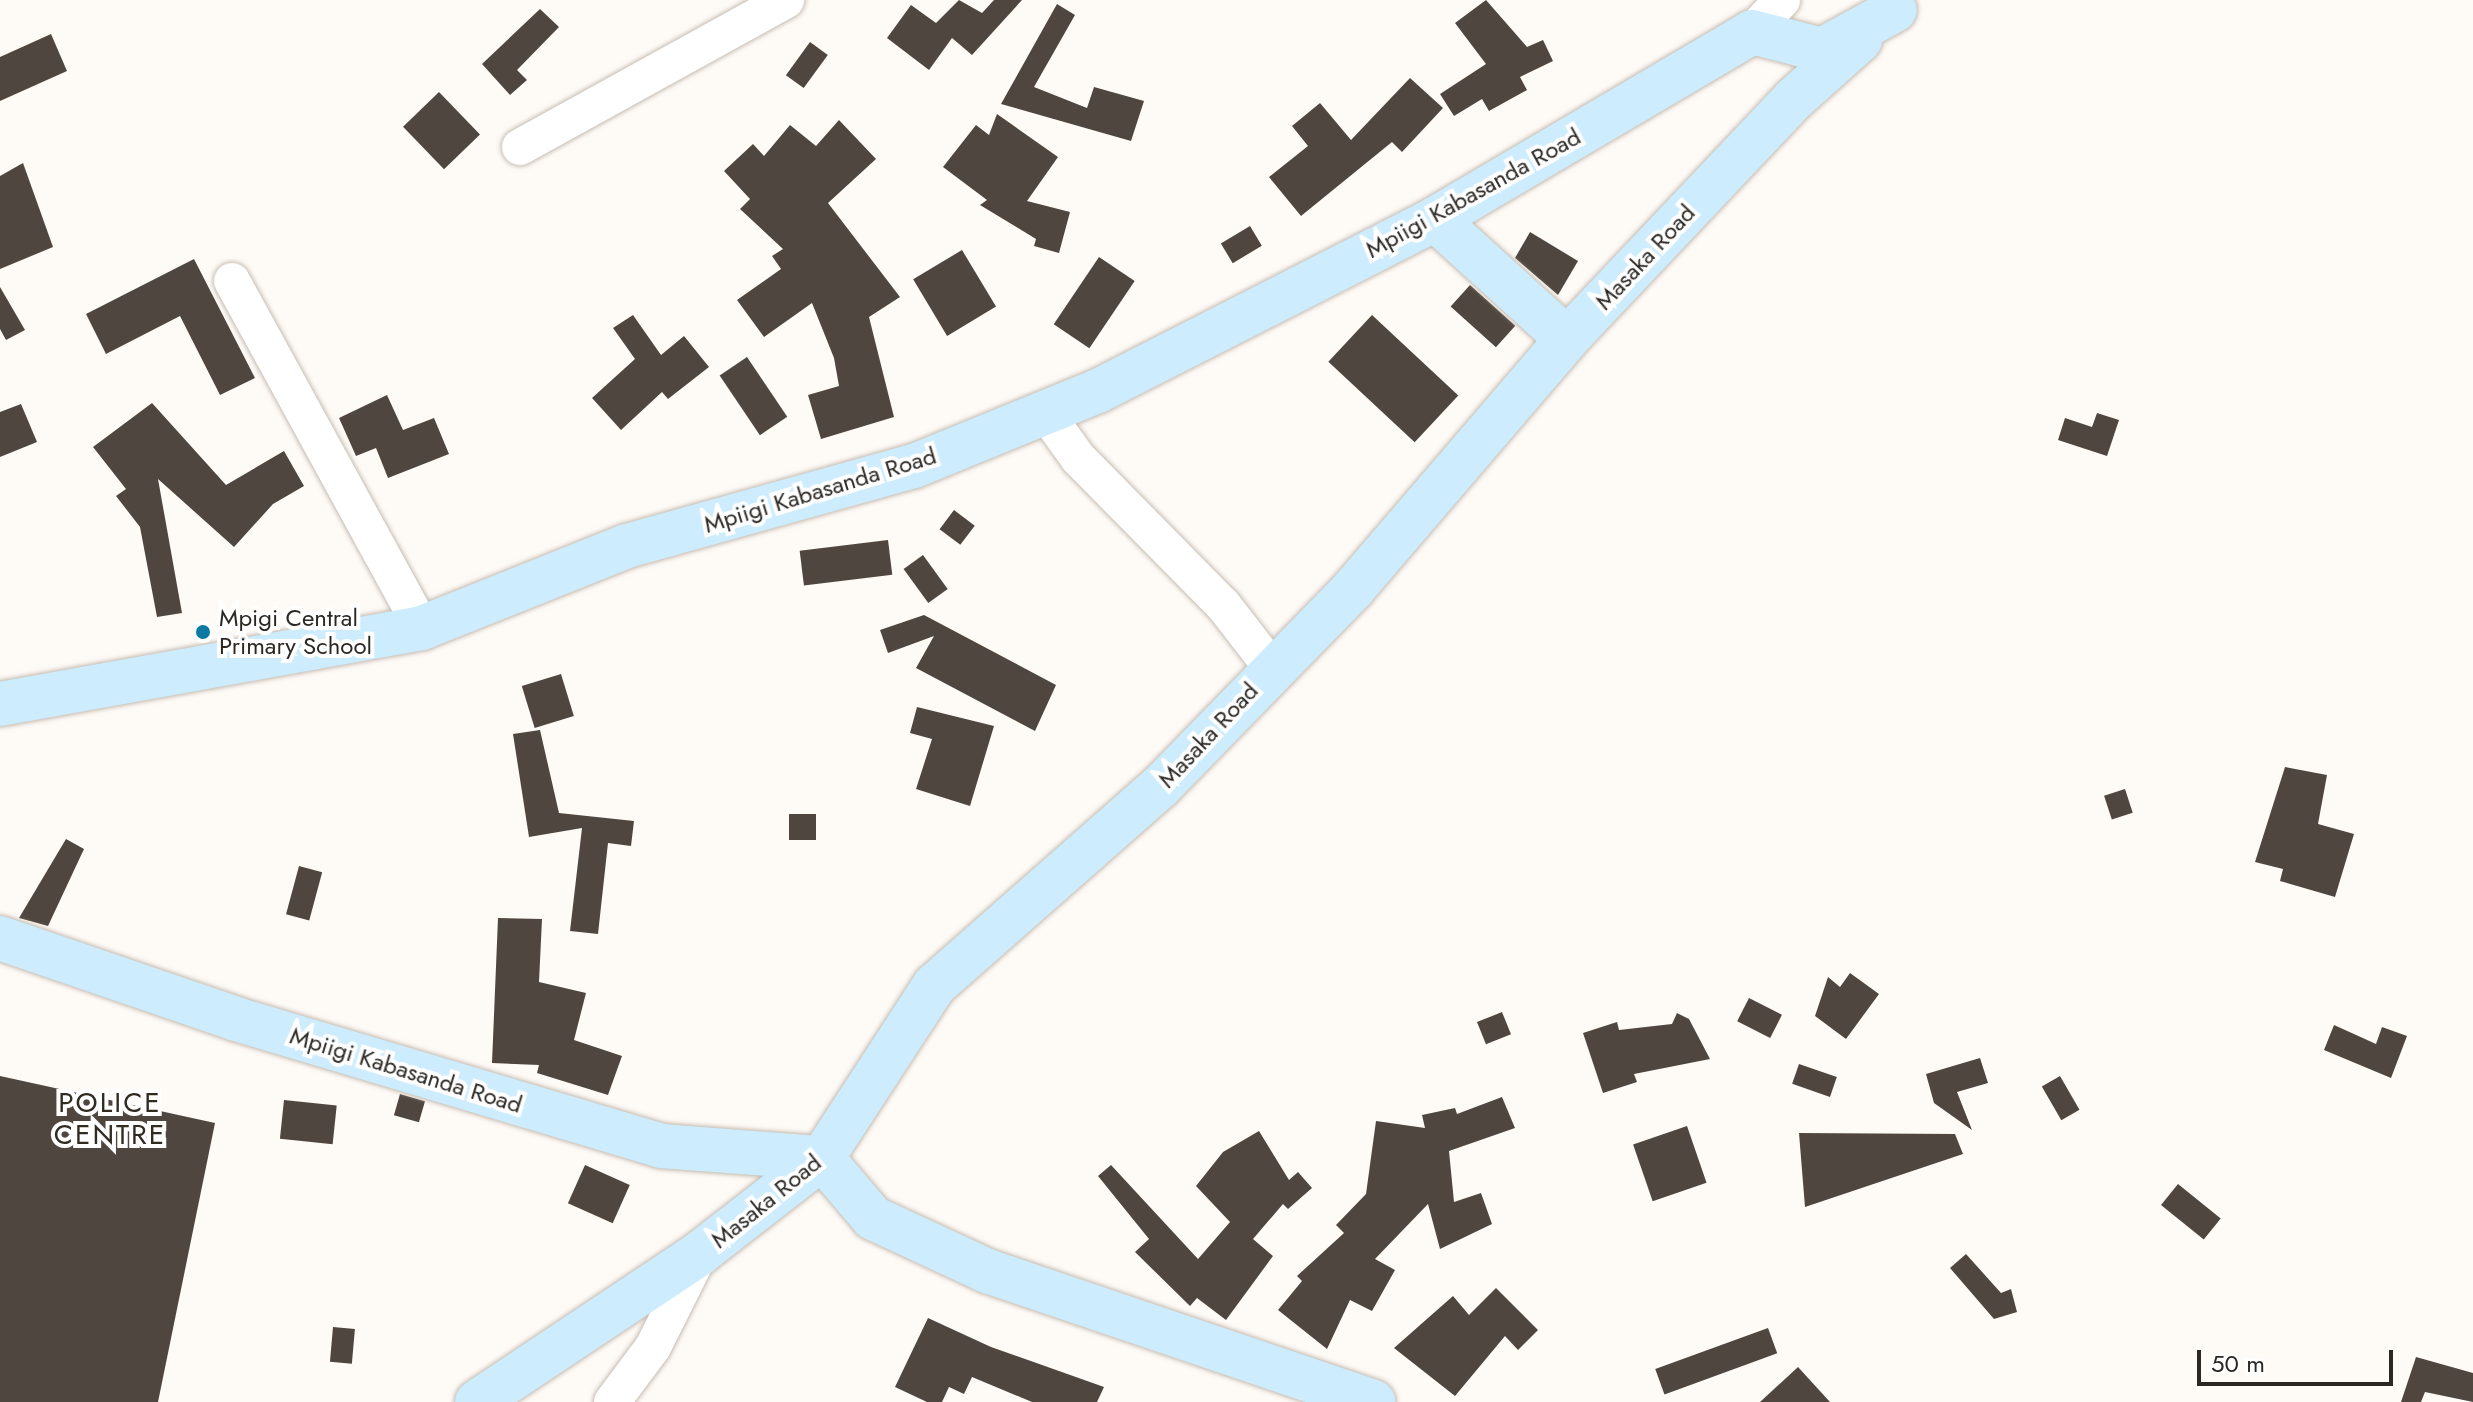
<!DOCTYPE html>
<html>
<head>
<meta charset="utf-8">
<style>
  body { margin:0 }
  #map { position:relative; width:2473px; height:1402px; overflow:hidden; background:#fefaf6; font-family:Jost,sans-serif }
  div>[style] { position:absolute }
  .building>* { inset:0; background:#4f473f; transform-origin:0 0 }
  .roads { filter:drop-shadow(0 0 2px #c6bdb2) drop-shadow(0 0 2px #c6bdb2) }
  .minor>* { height:36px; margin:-18px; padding:0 18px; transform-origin:18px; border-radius:18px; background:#fff }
  .major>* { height:44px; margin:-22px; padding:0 22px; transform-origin:22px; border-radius:22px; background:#cdecfe }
  .dots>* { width:22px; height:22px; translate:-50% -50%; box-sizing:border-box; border:4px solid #fff; border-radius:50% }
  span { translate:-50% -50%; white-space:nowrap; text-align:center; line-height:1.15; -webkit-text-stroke:8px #fff; paint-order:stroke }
  .street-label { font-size:24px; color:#2b2824 }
  .poi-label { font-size:24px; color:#2b2824 }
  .left { translate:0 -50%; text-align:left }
  .quarter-label { font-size:28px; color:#322b22; letter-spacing:2px }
  .scale { position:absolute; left:2197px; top:1350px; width:196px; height:36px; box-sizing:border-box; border:4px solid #2b2824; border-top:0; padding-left:10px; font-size:24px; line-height:28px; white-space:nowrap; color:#2b2824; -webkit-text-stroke:6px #fff; paint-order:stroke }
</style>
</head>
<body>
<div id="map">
  <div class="building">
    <i style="clip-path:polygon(959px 0,982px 13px,994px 0,1022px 0,972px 55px,952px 38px,929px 70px,887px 38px,911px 5px,936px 23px)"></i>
    <i style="clip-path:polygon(1486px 0,1527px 47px,1543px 40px,1553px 61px,1520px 77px,1527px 90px,1489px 111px,1482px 99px,1454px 116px,1440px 94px,1486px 64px,1455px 23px)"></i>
    <i style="clip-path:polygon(1057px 4px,1075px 15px,1034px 87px,1087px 108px,1094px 87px,1144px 101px,1131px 141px,1001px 104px)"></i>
    <i style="clip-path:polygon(540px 9px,559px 27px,517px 70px,527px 80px,510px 95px,482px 64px)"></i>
    <i style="clip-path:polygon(51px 34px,67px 71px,0 101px,0 57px)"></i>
    <i style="left:810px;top:42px;width:22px;height:41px;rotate:36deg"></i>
    <i style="clip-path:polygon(1410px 78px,1443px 108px,1402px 152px,1392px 142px,1301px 216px,1269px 177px,1308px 146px,1292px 126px,1320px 103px,1351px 140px)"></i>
    <i style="left:439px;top:92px;width:59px;height:50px;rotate:46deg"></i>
    <i style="clip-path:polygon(997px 114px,1058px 157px,1027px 201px,1070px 212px,1059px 253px,1034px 246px,1036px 239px,980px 205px,987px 200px,943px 167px,976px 125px,989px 135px)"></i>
    <i style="clip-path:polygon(839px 120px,876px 159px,828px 203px,900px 297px,869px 317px,894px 417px,821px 439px,808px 395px,839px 386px,834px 358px,812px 303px,764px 337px,737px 300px,781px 269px,772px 256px,783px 249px,740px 209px,750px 199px,724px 171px,753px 144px,764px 156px,790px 125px,816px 146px)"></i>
    <i style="clip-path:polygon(23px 163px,53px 247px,0 269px,0 176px)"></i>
    <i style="left:1250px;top:226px;width:23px;height:34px;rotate:59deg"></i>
    <i style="clip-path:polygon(1530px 232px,1578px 261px,1558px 295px,1515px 258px)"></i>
    <i style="left:962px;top:250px;width:66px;height:57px;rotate:59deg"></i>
    <i style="left:1099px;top:257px;width:43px;height:81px;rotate:34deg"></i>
    <i style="clip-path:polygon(194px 259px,255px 378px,220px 395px,180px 316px,106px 354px,86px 314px)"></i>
    <i style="left:1470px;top:285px;width:61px;height:29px;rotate:42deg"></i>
    <i style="clip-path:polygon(0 287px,25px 330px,6px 340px,0 329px)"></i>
    <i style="clip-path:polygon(633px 315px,661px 355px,684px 336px,709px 367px,668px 399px,662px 392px,621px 430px,592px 398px,635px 359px,613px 328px)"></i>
    <i style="left:1372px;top:315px;width:118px;height:64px;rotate:43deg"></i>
    <i style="left:747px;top:357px;width:72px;height:33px;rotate:56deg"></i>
    <i style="clip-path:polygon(387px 395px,403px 430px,434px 418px,449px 454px,388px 478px,376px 448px,356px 456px,339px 418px)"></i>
    <i style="clip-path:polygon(152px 403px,226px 485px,284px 451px,304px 486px,273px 504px,234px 547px,158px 479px,182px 613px,157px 617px,140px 527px,116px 496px,126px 489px,93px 447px)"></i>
    <i style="clip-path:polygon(21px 404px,37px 442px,0 457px,0 412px)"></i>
    <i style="clip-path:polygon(2097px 413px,2119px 420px,2107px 456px,2058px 440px,2065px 418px,2092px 427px)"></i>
    <i style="left:954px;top:510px;width:26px;height:24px;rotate:37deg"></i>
    <i style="left:888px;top:540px;width:35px;height:89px;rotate:83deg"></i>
    <i style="left:923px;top:555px;width:42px;height:24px;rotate:54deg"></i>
    <i style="clip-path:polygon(924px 615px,1056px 685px,1035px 731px,916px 668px,934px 636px,888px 653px,880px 630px)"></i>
    <i style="left:561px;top:674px;width:44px;height:41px;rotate:73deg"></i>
    <i style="clip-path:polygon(917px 707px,994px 726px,970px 806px,916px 789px,932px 739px,910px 733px)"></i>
    <i style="clip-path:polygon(540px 730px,559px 813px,634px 821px,631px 846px,608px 843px,598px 934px,570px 931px,582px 828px,529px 837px,513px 734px)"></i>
    <i style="clip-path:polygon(2285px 767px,2327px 775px,2318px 824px,2354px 834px,2335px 897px,2280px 881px,2283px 869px,2255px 862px)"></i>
    <i style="left:2125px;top:789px;width:25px;height:22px;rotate:72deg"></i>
    <i style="left:789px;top:814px;width:27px;height:26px"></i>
    <i style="clip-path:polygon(66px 839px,84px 849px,48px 926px,19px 918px)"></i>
    <i style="left:299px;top:866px;width:24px;height:50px;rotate:15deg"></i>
    <i style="clip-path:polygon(498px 918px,542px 919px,539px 982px,586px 993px,574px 1040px,622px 1056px,608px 1095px,537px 1073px,539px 1065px,492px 1063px)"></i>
    <i style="clip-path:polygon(1850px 973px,1879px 994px,1846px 1039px,1815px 1016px,1828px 977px,1840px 987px)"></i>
    <i style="left:1749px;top:998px;width:37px;height:26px;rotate:27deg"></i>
    <i style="left:1502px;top:1012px;width:24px;height:27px;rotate:68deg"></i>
    <i style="clip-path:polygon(1677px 1013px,1689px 1019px,1710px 1059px,1634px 1074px,1637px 1082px,1603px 1093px,1583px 1033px,1617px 1022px,1619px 1030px,1672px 1024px)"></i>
    <i style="clip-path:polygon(2334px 1025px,2376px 1044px,2382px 1027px,2407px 1036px,2391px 1078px,2324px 1050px)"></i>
    <i style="clip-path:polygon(1980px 1058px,1988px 1083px,1957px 1092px,1972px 1130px,1934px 1103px,1926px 1074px)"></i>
    <i style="left:1799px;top:1064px;width:40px;height:21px;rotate:19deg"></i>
    <i style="clip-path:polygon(0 1076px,215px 1123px,158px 1402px,0 1402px)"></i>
    <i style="left:2060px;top:1076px;width:39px;height:21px;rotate:60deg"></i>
    <i style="left:400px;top:1094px;width:26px;height:22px;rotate:16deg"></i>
    <i style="clip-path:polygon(1502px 1097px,1515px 1128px,1449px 1151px,1454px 1202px,1481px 1193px,1492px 1224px,1440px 1249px,1428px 1204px,1375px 1259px,1395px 1270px,1372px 1311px,1350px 1300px,1327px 1349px,1278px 1310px,1302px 1281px,1297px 1276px,1344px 1233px,1336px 1225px,1366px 1194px,1376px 1121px,1425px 1128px,1422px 1115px,1455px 1108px,1457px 1114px)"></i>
    <i style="left:284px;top:1100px;width:53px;height:39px;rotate:6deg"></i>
    <i style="left:1687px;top:1126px;width:60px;height:57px;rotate:71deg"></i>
    <i style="clip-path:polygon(1259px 1131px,1289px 1180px,1298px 1172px,1312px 1188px,1288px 1209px,1283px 1204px,1253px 1239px,1273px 1256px,1226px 1320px,1197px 1298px,1190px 1306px,1135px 1252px,1149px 1239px,1098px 1176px,1111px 1165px,1198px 1259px,1230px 1222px,1196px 1186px,1223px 1152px)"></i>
    <i style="clip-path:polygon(1799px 1133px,1955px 1134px,1963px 1154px,1805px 1207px)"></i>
    <i style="left:585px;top:1165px;width:49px;height:42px;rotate:24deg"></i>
    <i style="left:2178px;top:1184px;width:55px;height:27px;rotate:39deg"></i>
    <i style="clip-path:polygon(1966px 1254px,2001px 1293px,2011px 1289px,2017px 1312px,1994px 1319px,1950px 1268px)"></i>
    <i style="clip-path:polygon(1496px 1288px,1538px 1330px,1518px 1350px,1505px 1336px,1455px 1396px,1394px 1348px,1453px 1296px,1469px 1315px)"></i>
    <i style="clip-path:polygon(928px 1318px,991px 1347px,1104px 1387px,1097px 1402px,1032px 1402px,972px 1377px,964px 1394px,949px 1387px,942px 1402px,927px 1402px,895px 1387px)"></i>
    <i style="left:333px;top:1327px;width:22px;height:35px;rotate:5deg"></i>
    <i style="left:1768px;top:1328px;width:27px;height:120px;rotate:70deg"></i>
    <i style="clip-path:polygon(2416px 1357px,2473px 1373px,2473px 1402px,2425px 1392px,2421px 1402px,2401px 1402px)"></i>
    <i style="clip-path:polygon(1798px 1367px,1830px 1402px,1760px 1402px)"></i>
  </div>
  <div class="roads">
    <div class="minor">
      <i style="left:1752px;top:32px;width:44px;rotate:-46.8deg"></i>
      <i style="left:520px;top:147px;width:304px;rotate:-28.9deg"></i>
      <i style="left:232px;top:281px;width:396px;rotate:61.3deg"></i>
      <i style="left:1045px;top:412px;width:57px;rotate:54.3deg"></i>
      <i style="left:1078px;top:458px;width:208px;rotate:45.4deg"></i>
      <i style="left:1224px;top:606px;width:78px;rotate:52.3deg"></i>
      <i style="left:612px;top:1402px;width:69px;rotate:-53.3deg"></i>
      <i style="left:653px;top:1347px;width:105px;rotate:-63.4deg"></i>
    </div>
    <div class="major">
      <i style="left:1435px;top:219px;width:178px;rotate:42.3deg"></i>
      <i style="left:0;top:704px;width:429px;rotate:-10.2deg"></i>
      <i style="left:422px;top:628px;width:221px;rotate:-21.8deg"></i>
      <i style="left:627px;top:546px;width:298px;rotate:-15.6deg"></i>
      <i style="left:914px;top:466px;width:199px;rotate:-22.2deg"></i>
      <i style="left:1098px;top:391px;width:378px;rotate:-27deg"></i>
      <i style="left:1435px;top:219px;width:368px;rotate:-30.5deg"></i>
      <i style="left:1752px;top:32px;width:72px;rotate:14.4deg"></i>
      <i style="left:1822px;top:50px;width:83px;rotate:-28.7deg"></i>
      <i style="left:0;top:938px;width:250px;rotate:18.9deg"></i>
      <i style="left:236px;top:1019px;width:444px;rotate:16.6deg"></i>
      <i style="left:661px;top:1146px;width:161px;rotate:4.3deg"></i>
      <i style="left:822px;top:1158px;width:79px;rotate:49.6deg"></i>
      <i style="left:873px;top:1218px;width:126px;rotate:24.9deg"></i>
      <i style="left:987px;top:1271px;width:408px;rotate:18.7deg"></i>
      <i style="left:477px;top:1402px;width:268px;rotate:-33.7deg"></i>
      <i style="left:700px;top:1253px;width:155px;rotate:-37.9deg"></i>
      <i style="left:822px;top:1158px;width:205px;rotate:-56.9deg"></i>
      <i style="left:934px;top:986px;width:301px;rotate:-41.4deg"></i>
      <i style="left:1160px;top:787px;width:277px;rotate:-45.7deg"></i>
      <i style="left:1353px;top:589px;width:329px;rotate:-49.4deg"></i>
      <i style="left:1567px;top:339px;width:330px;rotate:-46.6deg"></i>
      <i style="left:1794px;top:99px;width:89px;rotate:-41.8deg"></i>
    </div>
  </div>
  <div class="dots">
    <i style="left:203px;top:632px;background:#0e79a3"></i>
  </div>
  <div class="street-label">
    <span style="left:1473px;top:193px;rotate:-29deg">Mpiigi Kabasanda Road</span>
    <span style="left:1645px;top:257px;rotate:-47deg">Masaka Road</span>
    <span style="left:820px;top:490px;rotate:-17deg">Mpiigi Kabasanda Road</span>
    <span style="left:1208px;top:735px;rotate:-47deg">Masaka Road</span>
    <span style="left:406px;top:1070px;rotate:17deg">Mpiigi Kabasanda Road</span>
    <span style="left:766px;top:1201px;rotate:-39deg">Masaka Road</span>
  </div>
  <div class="poi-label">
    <span class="left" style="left:219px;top:632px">Mpigi Central<br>Primary School</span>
  </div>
  <div class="quarter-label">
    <span style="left:110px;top:1119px">POLICE<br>CENTRE</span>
  </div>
  <div class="scale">50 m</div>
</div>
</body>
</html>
